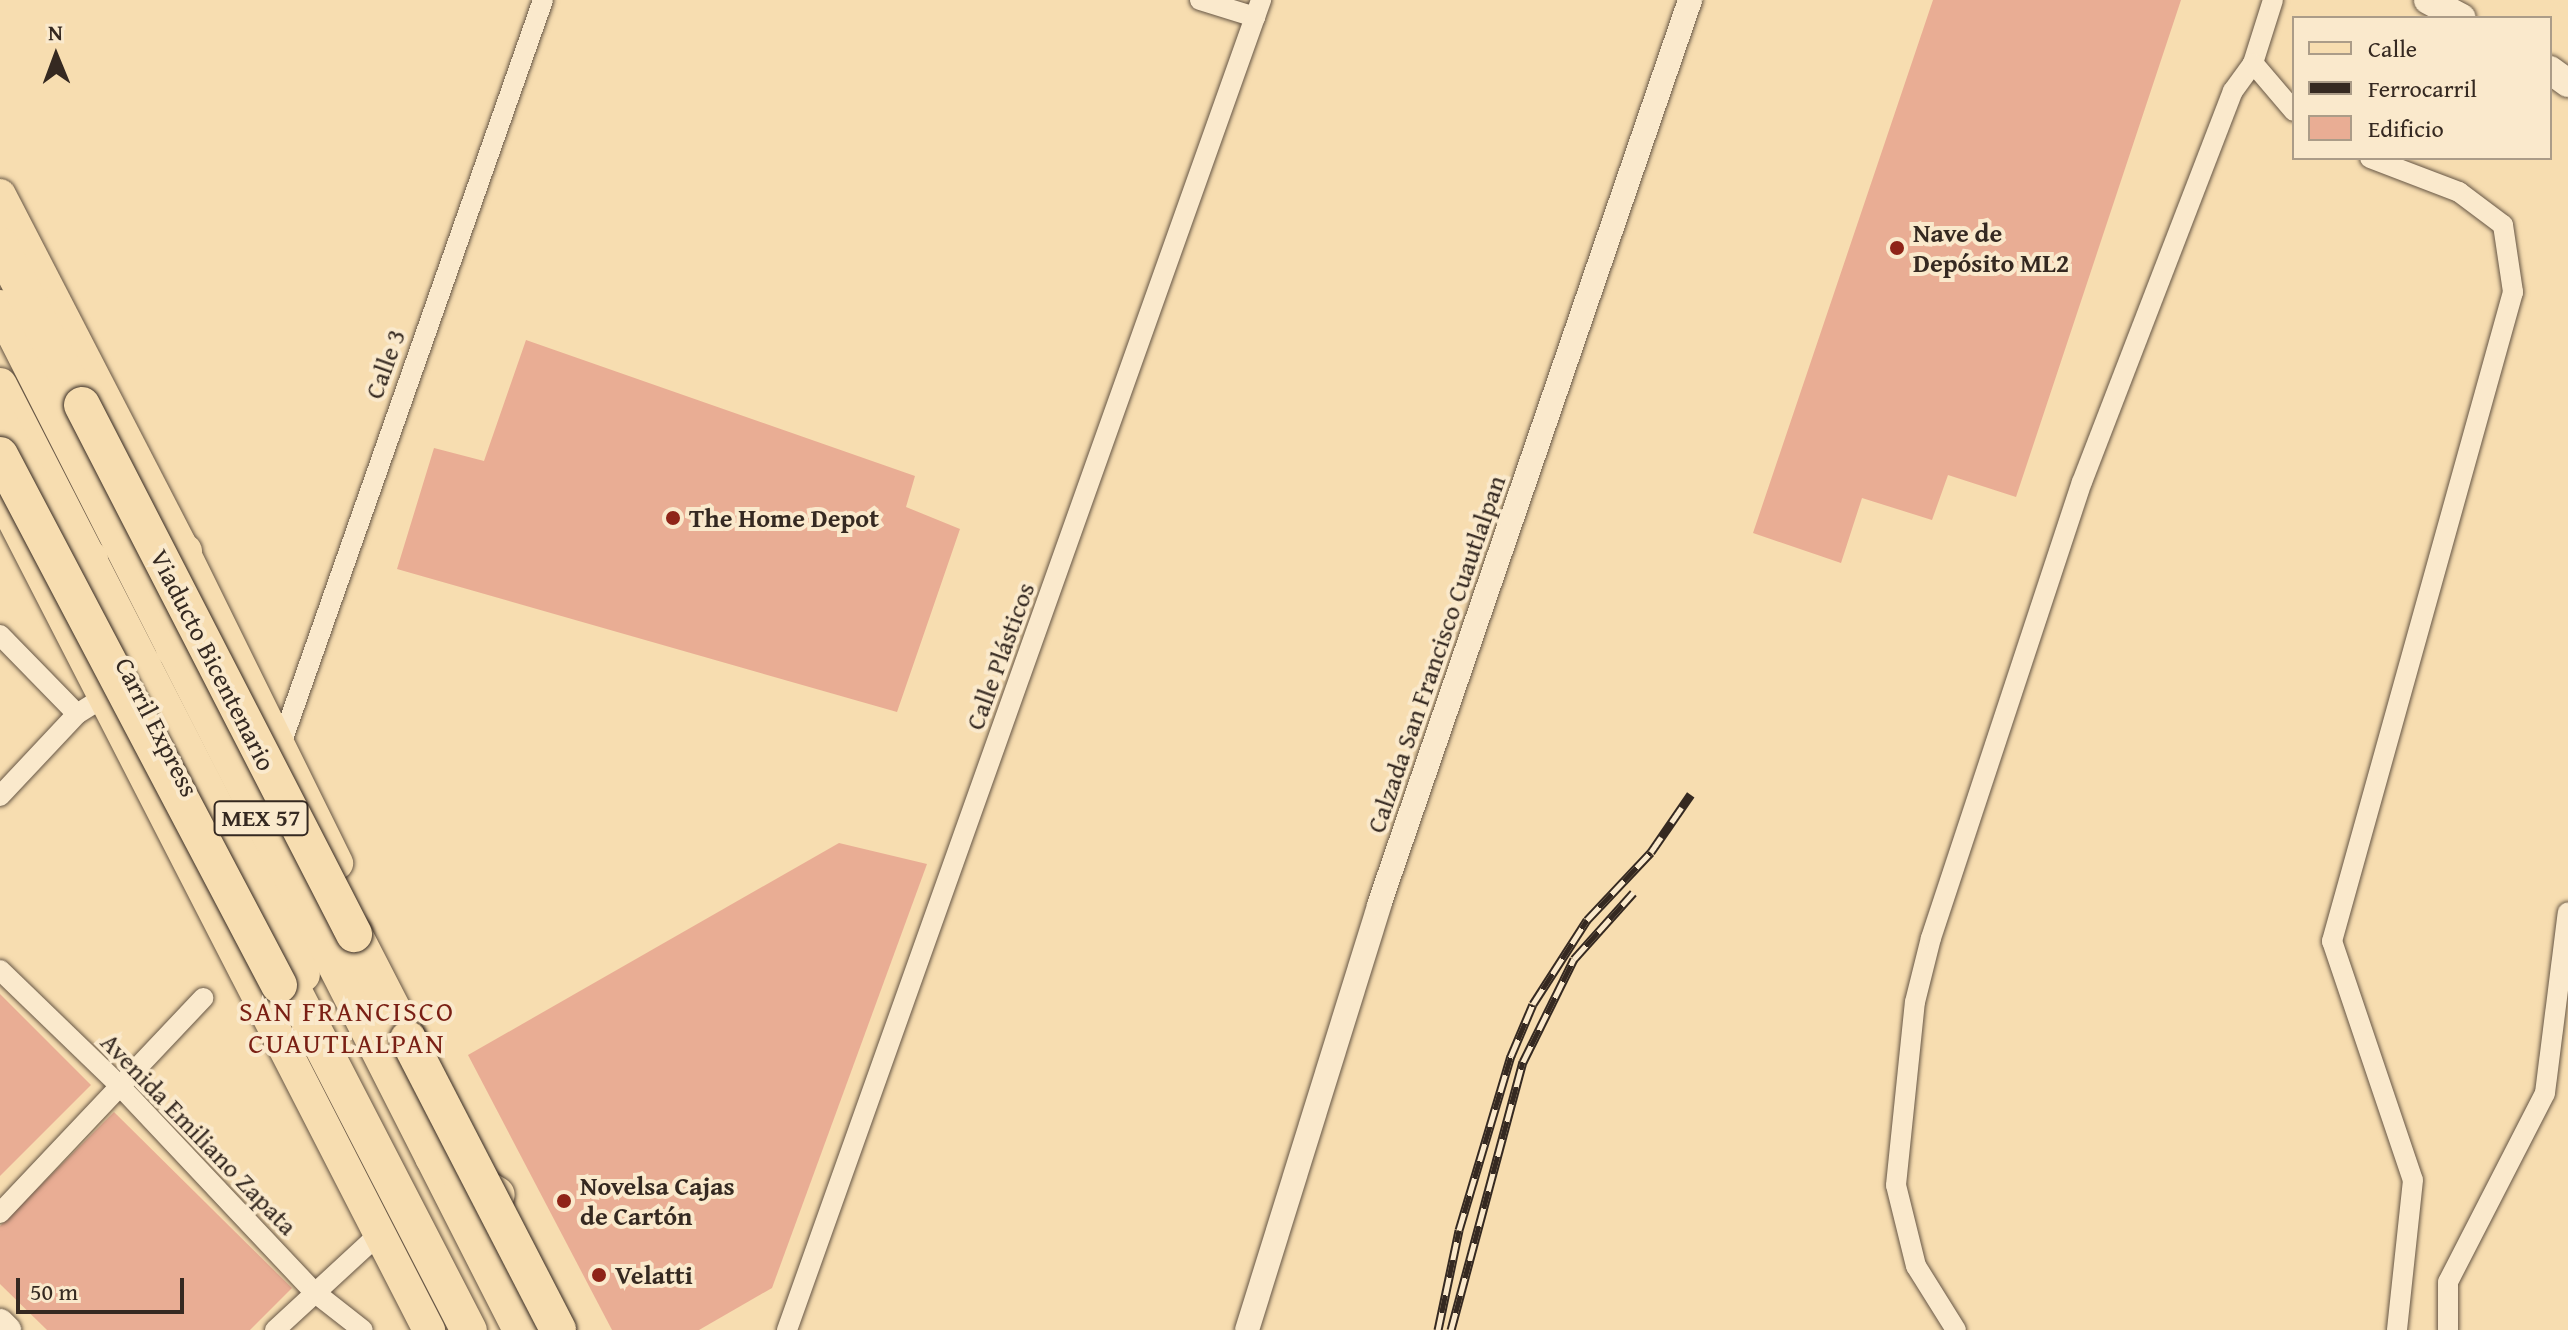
<!DOCTYPE html>
<html>
<head>
<meta charset="utf-8">
<style>
  body { margin:0 }
  #map { position:relative; width:2568px; height:1330px; overflow:hidden; background:#f7ddb0; font-family:"Gentium Book Plus",serif }
  div>[style] { position:absolute }
  .building>* { inset:0; background:#e9ad94 }
  .roads { filter:drop-shadow(0 0 2px #665645) drop-shadow(0 0 2px #665645) }
  .minor>* { height:20px; margin:-10px; padding:0 10px; transform-origin:10px; border-radius:10px; background:#fae9cc }
  .tertiary>* { height:24px; margin:-12px; padding:0 12px; transform-origin:12px; border-radius:12px; background:#fae9cc }
  .secondary>* { height:28px; margin:-14px; padding:0 14px; transform-origin:14px; border-radius:14px; background:#fae9cc }
  .primary>* { height:32px; margin:-16px; padding:0 16px; transform-origin:16px; border-radius:16px; background:#f7ddb0 }
  .trunk>* { height:34px; margin:-17px; padding:0 17px; transform-origin:17px; border-radius:17px; background:#f7ddb0 }
  .motorway>* { height:36px; margin:-18px; padding:0 18px; transform-origin:18px; border-radius:18px; background:#f7ddb0 }
  .rail>* { height:9px; margin-top:-4.5px; transform-origin:0; background:repeating-linear-gradient(90deg,#fae9cc 0 18px,#352921 0 36px); box-sizing:border-box; border-block:2px solid #352921 }
  .bridges { filter:drop-shadow(0 0 2px #352921) drop-shadow(0 0 2px #352921) }
  .motorway-bridge>* { height:36px; margin:-18px; padding:0 18px; transform-origin:18px; border-radius:18px; background:#f7ddb0 }
  .dots>* { width:22px; height:22px; translate:-50% -50%; box-sizing:border-box; border:4px solid #fae9cc; border-radius:50% }
  span { translate:-50% -50%; white-space:nowrap; text-align:center; line-height:1.15; -webkit-text-stroke:8px #fae9cc; paint-order:stroke }
  .shield-label span { padding:2px 6px; background:#fae9cc; border:2px solid; border-radius:6px; -webkit-text-stroke-width:0 }
  .shield-label { font-size:24px; color:#352921; font-weight:700 }
  .poi-label { font-size:26px; color:#352921; font-weight:700 }
  .left { translate:0 -50%; text-align:left }
  .street-label { font-size:26px; color:#352921 }
  .neighbourhood-label { font-size:28px; color:#7a1f14; letter-spacing:2px }
  .legend { position:absolute; left:2292px; top:16px; width:260px; height:144px; box-sizing:border-box; background:#fae9cc; border:2px solid #ab9c88; margin:0; padding:10px 14px; list-style:none; font-size:24px; color:#352921 }
  .legend li { display:flex; align-items:center; gap:16px; height:40px }
  .legend b { width:40px; border:2px solid #ab9c88 }
  .north { position:absolute; left:16px; top:16px; width:80px; height:80px; -webkit-text-stroke:6px #fae9cc; paint-order:stroke; rotate:359deg; font-size:22px; font-weight:700; line-height:32px; text-align:center; color:#352921 }
  .north::after { content:''; display:block; margin:auto; width:28px; height:36px; background:#352921; clip-path:polygon(50% 0,100% 100%,50% 72%,0 100%) }
  .scale { position:absolute; left:16px; top:1278px; width:168px; height:36px; box-sizing:border-box; border:4px solid #352921; border-top:0; padding-left:10px; font-size:24px; line-height:28px; white-space:nowrap; color:#352921; -webkit-text-stroke:6px #fae9cc; paint-order:stroke }
</style>
</head>
<body>
<div id="map">
  <div class="building">
    <i style="clip-path:polygon(1933px 0,2181px 0,2016px 497px,1948px 475px,1932px 520px,1862px 498px,1841px 563px,1753px 533px)"></i>
    <i style="clip-path:polygon(526px 340px,915px 476px,906px 507px,960px 529px,897px 712px,397px 569px,434px 448px,484px 461px)"></i>
    <i style="clip-path:polygon(839px 843px,927px 864px,772px 1288px,699px 1330px,612px 1330px,468px 1055px)"></i>
    <i style="clip-path:polygon(0 994px,91px 1085px,0 1176px)"></i>
    <i style="clip-path:polygon(114px 1112px,292px 1288px,250px 1330px,47px 1330px,0 1284px,0 1226px)"></i>
  </div>
  <div class="roads">
    <div class="minor">
      <i style="left:1200px;top:0;width:58px;rotate:17.2deg"></i>
      <i style="left:2273px;top:0;width:66px;rotate:107.6deg"></i>
      <i style="left:2253px;top:63px;width:63px;rotate:49.5deg"></i>
      <i style="left:2370px;top:158px;width:95px;rotate:20.9deg"></i>
      <i style="left:2459px;top:192px;width:55px;rotate:36.9deg"></i>
      <i style="left:2503px;top:225px;width:68px;rotate:81.5deg"></i>
      <i style="left:2513px;top:292px;width:674px;rotate:105.58deg"></i>
      <i style="left:2332px;top:941px;width:252px;rotate:71.3deg"></i>
      <i style="left:2413px;top:1180px;width:151px;rotate:96.1deg"></i>
      <i style="left:0;top:635px;width:110px;rotate:45.7deg"></i>
      <i style="left:280px;top:747px;width:792px;rotate:-70.6deg"></i>
      <i style="left:0;top:796px;width:112px;rotate:-46.8deg"></i>
      <i style="left:77px;top:714px;width:31px;rotate:-32deg"></i>
      <i style="left:0;top:970px;width:164px;rotate:44deg"></i>
      <i style="left:118px;top:1084px;width:284px;rotate:46.7deg"></i>
      <i style="left:313px;top:1291px;width:63px;rotate:38deg"></i>
      <i style="left:0;top:1213px;width:296px;rotate:-46.6deg"></i>
      <i style="left:275px;top:1330px;width:140px;rotate:-42.7deg"></i>
      <i style="left:787px;top:1330px;width:1412px;rotate:-70.38deg"></i>
      <i style="left:1956px;top:1330px;width:75px;rotate:-122deg"></i>
      <i style="left:1916px;top:1266px;width:83px;rotate:-103.9deg"></i>
      <i style="left:1896px;top:1185px;width:184px;rotate:-84.1deg"></i>
      <i style="left:1915px;top:1002px;width:66px;rotate:-76deg"></i>
      <i style="left:1931px;top:938px;width:480px;rotate:-71.7deg"></i>
      <i style="left:2082px;top:482px;width:419px;rotate:-68.9deg"></i>
      <i style="left:2233px;top:91px;width:34px;rotate:-54deg"></i>
      <i style="left:2448px;top:1330px;width:48px;rotate:-90deg"></i>
      <i style="left:2448px;top:1282px;width:212px;rotate:-62.8deg"></i>
      <i style="left:2545px;top:1093px;width:182px;rotate:-82.8deg"></i>
    </div>
    <div class="tertiary">
      <i style="left:1247px;top:1330px;width:445px;rotate:-72.7deg"></i>
      <i style="left:1379px;top:905px;width:957px;rotate:-71.03deg"></i>
    </div>
    <div class="secondary">
      <i style="left:2428px;top:0;width:38px;rotate:28deg"></i>
      <i style="left:2550px;top:70px;width:22px;rotate:36deg"></i>
      <i style="left:0;top:1323px;width:10px;rotate:45deg"></i>
    </div>
    <div class="primary">
      <i style="left:0;top:195px;width:393px;rotate:62.7deg"></i>
      <i style="left:180px;top:544px;width:356px;rotate:63.8deg"></i>
      <i style="left:0;top:494px;width:940px;rotate:62.84deg"></i>
    </div>
    <div class="trunk">
      <i style="left:0;top:307px;width:1148px;rotate:63.06deg"></i>
      <i style="left:0;top:385px;width:663px;rotate:62.82deg"></i>
    </div>
    <div class="motorway">
      <i style="left:0;top:245px;width:180px;rotate:62.9deg"></i>
      <i style="left:0;top:423px;width:67px;rotate:62.3deg"></i>
      <i style="left:24px;top:492px;width:94px;rotate:45.4deg"></i>
      <i style="left:174px;top:649px;width:98px;rotate:-84.1deg"></i>
      <i style="left:354px;top:934px;width:118px;rotate:62.8deg"></i>
      <i style="left:273px;top:951px;width:427px;rotate:62.7deg"></i>
      <i style="left:433px;top:1157px;width:74px;rotate:30.7deg"></i>
    </div>
  </div>
  <div class="rail">
    <i style="left:1438px;top:1330px;width:102px;rotate:-78.1deg"></i>
    <i style="left:1459px;top:1230px;width:182px;rotate:-73.4deg"></i>
    <i style="left:1511px;top:1056px;width:56px;rotate:-67.1deg"></i>
    <i style="left:1533px;top:1004px;width:100px;rotate:-57.3deg"></i>
    <i style="left:1587px;top:920px;width:93px;rotate:-46.7deg"></i>
    <i style="left:1651px;top:852px;width:70px;rotate:-55.4deg"></i>
    <i style="left:1451px;top:1330px;width:278px;rotate:-75deg"></i>
    <i style="left:1523px;top:1062px;width:115px;rotate:-63.7deg"></i>
    <i style="left:1574px;top:959px;width:89px;rotate:-48.2deg"></i>
  </div>
  <div class="bridges">
    <div class="motorway-bridge">
      <i style="left:82px;top:405px;width:595px;rotate:62.79deg"></i>
      <i style="left:0;top:455px;width:599px;rotate:62.24deg"></i>
      <i style="left:408px;top:1039px;width:327px;rotate:62.7deg"></i>
    </div>
  </div>
  <div class="dots">
    <i style="left:1897px;top:248px;background:#8f2418"></i>
    <i style="left:673px;top:518px;background:#8f2418"></i>
    <i style="left:564px;top:1201px;background:#8f2418"></i>
    <i style="left:599px;top:1275px;background:#8f2418"></i>
  </div>
  <div class="shield-label">
    <span style="left:261px;top:818px">MEX 57</span>
  </div>
  <div class="poi-label">
    <span class="left" style="left:1913px;top:248px">Nave de<br>Depósito ML2</span>
    <span class="left" style="left:689px;top:518px">The Home Depot</span>
    <span class="left" style="left:580px;top:1201px">Novelsa Cajas<br>de Cartón</span>
    <span class="left" style="left:615px;top:1275px">Velatti</span>
  </div>
  <div class="street-label">
    <span style="left:385px;top:364px;rotate:-70deg">Calle 3</span>
    <span style="left:1436px;top:654px;rotate:-71deg">Calzada San Francisco Cuautlalpan</span>
    <span style="left:1000px;top:656px;rotate:-70deg">Calle Plásticos</span>
    <span style="left:213px;top:660px;rotate:63deg">Viaducto Bicentenario</span>
    <span style="left:157px;top:727px;rotate:63deg">Carril Express</span>
    <span style="left:199px;top:1134px;rotate:46deg">Avenida Emiliano Zapata</span>
  </div>
  <div class="neighbourhood-label">
    <span style="left:347px;top:1027px">SAN FRANCISCO<br>CUAUTLALPAN</span>
  </div>
  <ul class="legend">
  <li><b style="height:10px;background:#f7ddb0"></b>Calle</li>
  <li><b style="height:10px;background:#352921"></b>Ferrocarril</li>
  <li><b style="height:22px;background:#e9ad94"></b>Edificio</li>
  </ul>
  <div class="north">N</div>
  <div class="scale">50 m</div>
</div>
</body>
</html>
